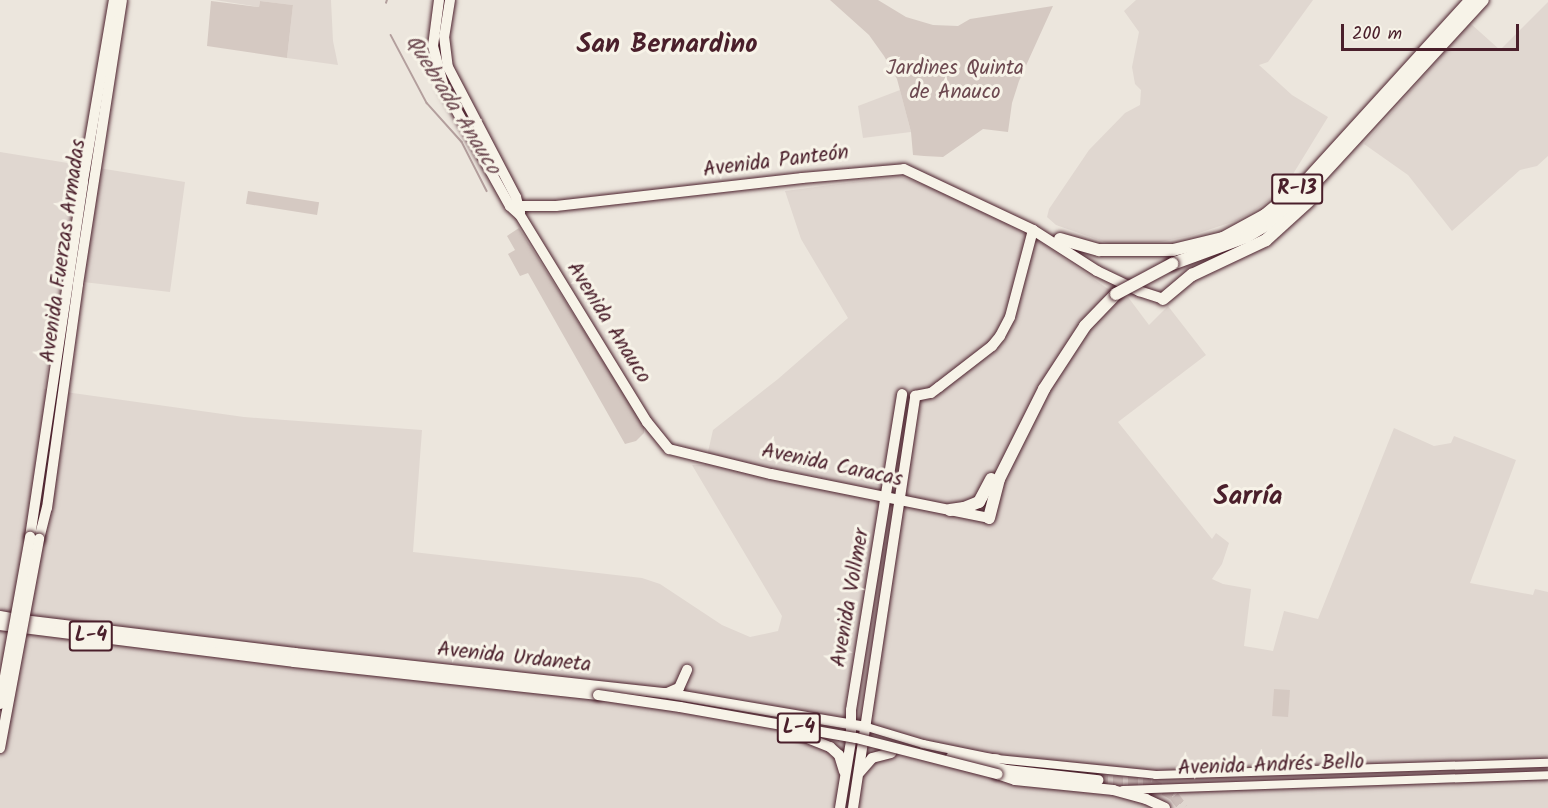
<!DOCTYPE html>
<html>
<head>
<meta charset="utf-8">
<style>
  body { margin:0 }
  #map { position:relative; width:1548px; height:808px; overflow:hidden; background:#ece6dd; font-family:Kalam,sans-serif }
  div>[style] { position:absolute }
  .built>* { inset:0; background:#e0d7d0 }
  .green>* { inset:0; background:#d5c9c2; transform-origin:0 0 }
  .stream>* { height:1.5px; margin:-0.75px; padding:0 0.75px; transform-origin:0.75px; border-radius:0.75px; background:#b39f9d }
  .major-tunnel>* { height:10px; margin-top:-5px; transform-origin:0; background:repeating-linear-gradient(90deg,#ccbeb9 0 10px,transparent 0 15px) }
  .roads { filter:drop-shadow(0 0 2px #4a1f2b) drop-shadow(0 0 2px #4a1f2b) }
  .minor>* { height:8px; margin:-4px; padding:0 4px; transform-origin:4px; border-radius:4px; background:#f7f3e8 }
  .major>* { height:10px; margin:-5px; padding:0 5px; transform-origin:5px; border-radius:5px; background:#f7f3e8 }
  .highway>* { height:12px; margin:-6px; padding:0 6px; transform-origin:6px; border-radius:6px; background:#f7f3e8 }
  .bridges { filter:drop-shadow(0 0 2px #4a1f2b) drop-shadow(0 0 2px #4a1f2b) }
  .major-bridge>* { height:10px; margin:-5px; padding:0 5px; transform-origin:5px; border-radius:5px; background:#f7f3e8 }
  .highway-bridge>* { height:12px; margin:-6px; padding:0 6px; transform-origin:6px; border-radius:6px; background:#f7f3e8 }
  span { translate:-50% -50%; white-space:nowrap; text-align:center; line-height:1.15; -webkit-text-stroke:6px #f7f3e8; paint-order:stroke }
  .shield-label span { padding:2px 4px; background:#f7f3e8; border:2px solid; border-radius:4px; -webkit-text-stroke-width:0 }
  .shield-label { font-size:20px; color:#4a1f2b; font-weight:700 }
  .park-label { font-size:21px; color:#6d4a51 }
  .street-label { font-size:21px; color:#4a1f2b }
  .water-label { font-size:22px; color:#6f4c53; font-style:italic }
  .district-label { font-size:27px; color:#4a1f2b; font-weight:700 }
  .scale { position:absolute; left:1341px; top:24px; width:178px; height:27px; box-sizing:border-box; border:3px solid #4a1f2b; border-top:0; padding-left:8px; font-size:18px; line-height:21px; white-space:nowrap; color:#4a1f2b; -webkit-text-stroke:4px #f7f3e8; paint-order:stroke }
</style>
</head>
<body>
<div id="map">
  <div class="built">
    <i style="clip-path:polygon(215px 0,331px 0,333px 41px,338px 65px,287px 58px,293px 5px,260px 1px,259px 7px)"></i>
    <i style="clip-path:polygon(1136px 0,1313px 0,1268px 62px,1259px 65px,1292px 95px,1328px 117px,1290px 179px,1277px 194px,1254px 211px,1235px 221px,1190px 236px,1160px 242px,1110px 244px,1056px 225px,1047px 217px,1049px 209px,1089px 150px,1125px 113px,1140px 105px,1141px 90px,1135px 84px,1132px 67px,1139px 32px,1124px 11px)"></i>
    <i style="clip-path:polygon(1548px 2px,1548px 156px,1537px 166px,1520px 170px,1452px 231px,1408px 175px,1364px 144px,1470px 23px,1500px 50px)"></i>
    <i style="clip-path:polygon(900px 90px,911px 132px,863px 138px,858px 106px)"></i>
    <i style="clip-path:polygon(0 152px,185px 182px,170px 292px,57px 279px,56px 283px,61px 291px,44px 389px,244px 417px,422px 430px,413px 552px,642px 578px,660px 584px,722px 625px,750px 637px,778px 631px,782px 616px,692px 465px,705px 465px,713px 430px,778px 379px,848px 318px,801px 239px,785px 191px,899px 176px,961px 198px,1042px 243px,1114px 293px,1128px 297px,1149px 325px,1168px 306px,1206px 355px,1118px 422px,1212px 539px,1216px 533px,1229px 543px,1222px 564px,1212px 579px,1223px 584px,1251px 589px,1244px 646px,1273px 651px,1284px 611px,1318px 619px,1394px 428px,1434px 446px,1451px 443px,1454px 436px,1516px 460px,1470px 583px,1533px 595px,1535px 589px,1548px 592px,1548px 808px,0 808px)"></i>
  </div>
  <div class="green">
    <i style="clip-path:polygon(830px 0,878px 0,906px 17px,933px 25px,958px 26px,970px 19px,1053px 6px,1019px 81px,1012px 103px,1008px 132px,983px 129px,943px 157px,924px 156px,913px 155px,911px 132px,897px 79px,884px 56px,869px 35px)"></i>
    <i style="clip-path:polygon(211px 1px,259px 7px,260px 1px,293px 5px,287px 58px,207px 46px)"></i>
    <i style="left:248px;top:191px;width:72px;height:13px;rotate:9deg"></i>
    <i style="clip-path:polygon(519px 228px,644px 426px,644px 433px,636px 441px,625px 444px,528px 273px,520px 276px,508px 254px,515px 250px,507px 236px)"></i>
    <i style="left:1274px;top:689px;width:16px;height:27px;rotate:4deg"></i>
  </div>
  <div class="stream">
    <i style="left:386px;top:3px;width:3px;rotate:-72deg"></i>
    <i style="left:391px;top:35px;width:77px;rotate:62.1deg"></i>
    <i style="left:427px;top:103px;width:52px;rotate:48.1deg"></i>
    <i style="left:462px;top:142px;width:55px;rotate:63deg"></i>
  </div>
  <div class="major-tunnel">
    <i style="left:1098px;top:780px;width:53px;rotate:3.2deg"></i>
    <i style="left:1151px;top:783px;width:26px;rotate:29deg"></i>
    <i style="left:1174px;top:796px;width:15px;rotate:53deg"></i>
  </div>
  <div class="roads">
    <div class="minor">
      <i style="left:867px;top:727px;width:59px;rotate:16.9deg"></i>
      <i style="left:923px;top:744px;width:76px;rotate:11.5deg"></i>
      <i style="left:997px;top:759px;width:160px;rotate:5.7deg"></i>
      <i style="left:1156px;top:775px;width:392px;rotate:-1.8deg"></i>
      <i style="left:1123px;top:790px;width:425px;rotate:-2deg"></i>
    </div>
    <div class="major">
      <i style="left:439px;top:0;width:46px;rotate:97.4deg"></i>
      <i style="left:433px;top:46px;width:43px;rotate:75.3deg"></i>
      <i style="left:444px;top:88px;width:135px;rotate:60.8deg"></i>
      <i style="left:510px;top:206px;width:13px;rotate:42deg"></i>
      <i style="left:520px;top:215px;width:243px;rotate:58.5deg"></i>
      <i style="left:647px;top:422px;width:35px;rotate:51deg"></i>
      <i style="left:669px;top:449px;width:105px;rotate:13.8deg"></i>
      <i style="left:771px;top:474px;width:222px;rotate:11.4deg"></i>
      <i style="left:450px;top:0;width:36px;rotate:99deg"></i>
      <i style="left:444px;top:36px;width:31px;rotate:83deg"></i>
      <i style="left:448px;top:67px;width:147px;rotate:62.4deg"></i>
      <i style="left:516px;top:197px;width:16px;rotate:75deg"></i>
      <i style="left:510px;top:206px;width:46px"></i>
      <i style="left:556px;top:206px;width:248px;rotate:-6.5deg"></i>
      <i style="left:802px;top:178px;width:102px;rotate:-5deg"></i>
      <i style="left:904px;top:169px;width:143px;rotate:25.3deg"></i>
      <i style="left:1033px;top:230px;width:76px;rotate:32.6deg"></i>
      <i style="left:1097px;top:271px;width:47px;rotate:25.5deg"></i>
      <i style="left:1139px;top:291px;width:25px;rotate:18deg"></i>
      <i style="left:30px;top:537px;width:360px;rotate:-81.5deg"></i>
      <i style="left:83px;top:181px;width:184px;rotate:-80.3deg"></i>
      <i style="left:39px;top:539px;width:32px;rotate:-76deg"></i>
      <i style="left:47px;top:508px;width:226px;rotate:-82.1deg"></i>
      <i style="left:78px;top:284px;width:287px;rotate:-81.2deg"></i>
      <i style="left:0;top:616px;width:17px;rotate:10deg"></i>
      <i style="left:23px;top:620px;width:274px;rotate:6.9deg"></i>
      <i style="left:295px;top:653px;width:372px;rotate:6.2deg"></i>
      <i style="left:665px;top:693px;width:205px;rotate:9.6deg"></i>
      <i style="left:0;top:625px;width:15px;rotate:8deg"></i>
      <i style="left:22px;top:628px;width:274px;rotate:7.1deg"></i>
      <i style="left:294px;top:662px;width:306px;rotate:6.2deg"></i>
      <i style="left:667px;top:693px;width:13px;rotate:-23deg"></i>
      <i style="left:679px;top:688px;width:20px;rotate:-66deg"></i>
      <i style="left:795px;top:733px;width:38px;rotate:22deg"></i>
      <i style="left:830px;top:747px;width:12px;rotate:42deg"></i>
      <i style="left:839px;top:755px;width:17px;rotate:73deg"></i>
      <i style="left:951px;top:757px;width:57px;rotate:13.1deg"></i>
      <i style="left:1007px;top:770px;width:92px;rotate:6.3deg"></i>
      <i style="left:975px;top:758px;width:22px;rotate:3deg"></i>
      <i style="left:860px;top:772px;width:18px;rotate:-49deg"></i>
      <i style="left:872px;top:758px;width:20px;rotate:-15deg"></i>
      <i style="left:997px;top:774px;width:19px;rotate:18deg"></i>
      <i style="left:1015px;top:780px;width:99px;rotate:5.8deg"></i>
      <i style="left:1113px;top:790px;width:34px;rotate:15deg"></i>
      <i style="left:1146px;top:799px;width:21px;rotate:25deg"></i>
      <i style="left:840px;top:808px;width:68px;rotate:-80.7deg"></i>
      <i style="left:851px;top:741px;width:31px;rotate:-90deg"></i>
      <i style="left:851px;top:710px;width:320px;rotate:-80.8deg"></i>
      <i style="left:853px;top:808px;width:417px;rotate:-81.4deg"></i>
      <i style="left:915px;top:396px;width:16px;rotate:-11deg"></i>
      <i style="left:931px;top:393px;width:10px;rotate:-37deg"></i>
      <i style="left:939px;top:387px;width:67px;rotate:-37.7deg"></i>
      <i style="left:992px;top:346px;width:13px;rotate:-51deg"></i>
      <i style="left:1000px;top:336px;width:21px;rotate:-62deg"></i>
      <i style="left:1010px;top:317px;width:90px;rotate:-75.2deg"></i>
    </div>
    <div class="highway">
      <i style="left:1060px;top:239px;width:41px;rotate:15.8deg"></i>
      <i style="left:1099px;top:250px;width:74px"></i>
      <i style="left:1173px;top:250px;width:51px;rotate:-13.5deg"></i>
      <i style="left:1223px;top:238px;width:48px;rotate:-28.7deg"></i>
      <i style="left:1265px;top:215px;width:55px;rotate:-39.8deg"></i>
      <i style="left:1307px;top:180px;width:244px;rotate:-47.7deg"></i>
      <i style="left:1172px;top:264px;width:79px;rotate:-20deg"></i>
      <i style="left:1246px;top:237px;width:29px;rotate:-31deg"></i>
      <i style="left:1271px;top:222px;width:34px;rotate:-38deg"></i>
      <i style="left:1298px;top:201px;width:273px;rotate:-47.4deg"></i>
      <i style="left:1163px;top:299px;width:38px;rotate:-40deg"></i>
      <i style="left:1192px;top:275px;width:82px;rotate:-25.3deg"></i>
      <i style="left:1266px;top:240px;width:59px;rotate:-42.3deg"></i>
      <i style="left:950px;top:510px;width:14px;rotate:-8deg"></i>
      <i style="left:964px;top:508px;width:16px;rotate:-22deg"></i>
      <i style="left:979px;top:502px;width:26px;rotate:-62deg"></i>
      <i style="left:989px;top:518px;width:40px;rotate:-75.6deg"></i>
      <i style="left:999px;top:479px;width:101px;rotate:-63.4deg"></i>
      <i style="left:1044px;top:389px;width:75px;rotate:-56.9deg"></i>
      <i style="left:1085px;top:326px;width:45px;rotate:-45.9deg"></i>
    </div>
  </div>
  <div class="bridges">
    <div class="major-bridge">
      <i style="left:598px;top:695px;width:83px;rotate:8.3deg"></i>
      <i style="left:680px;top:707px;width:179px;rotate:10deg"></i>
      <i style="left:856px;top:738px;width:146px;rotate:14.3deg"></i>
      <i style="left:0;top:704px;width:170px;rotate:-79.8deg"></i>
      <i style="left:0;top:748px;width:213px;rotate:-79.4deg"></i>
    </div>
    <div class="highway-bridge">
      <i style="left:1116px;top:294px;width:64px;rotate:-28.2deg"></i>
    </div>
  </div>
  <div class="shield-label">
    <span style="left:1297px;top:189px">R-13</span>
    <span style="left:91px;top:636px">L-4</span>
    <span style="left:799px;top:728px">L-4</span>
  </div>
  <div class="park-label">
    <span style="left:955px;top:81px">Jardines Quinta<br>de Anauco</span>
  </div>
  <div class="street-label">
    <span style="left:776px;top:162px;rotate:-7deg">Avenida Panteón</span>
    <span style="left:64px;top:251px;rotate:-82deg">Avenida Fuerzas Armadas</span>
    <span style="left:608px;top:323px;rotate:58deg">Avenida Anauco</span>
    <span style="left:832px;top:466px;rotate:12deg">Avenida Caracas</span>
    <span style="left:851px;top:598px;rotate:-80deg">Avenida Vollmer</span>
    <span style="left:514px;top:658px;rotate:6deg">Avenida Urdaneta</span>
    <span style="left:1271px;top:766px;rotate:-2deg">Avenida Andrés Bello</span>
  </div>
  <div class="water-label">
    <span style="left:452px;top:105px;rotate:58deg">Quebrada Anauco</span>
  </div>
  <div class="district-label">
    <span style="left:667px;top:45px">San Bernardino</span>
    <span style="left:1248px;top:497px">Sarría</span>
  </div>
  <div class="scale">200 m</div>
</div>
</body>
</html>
